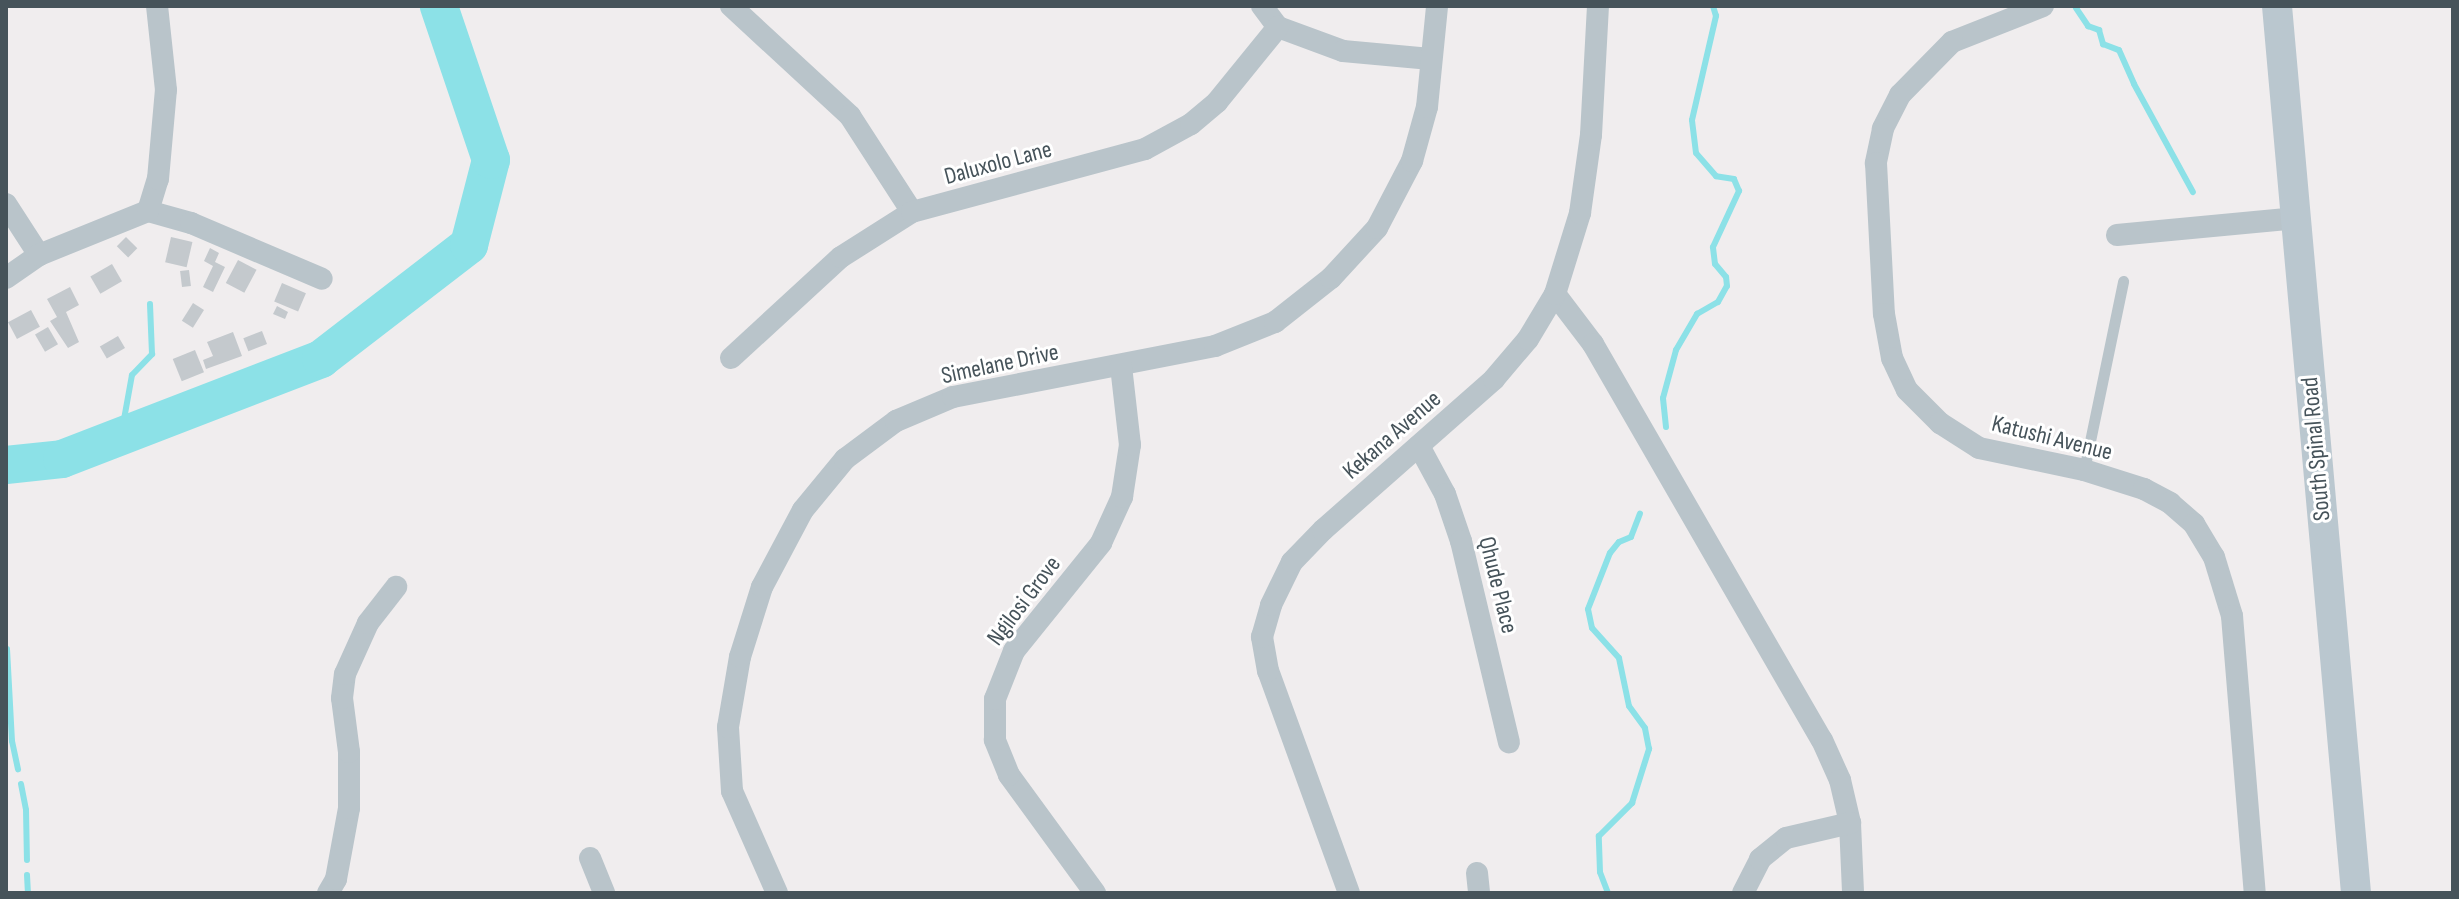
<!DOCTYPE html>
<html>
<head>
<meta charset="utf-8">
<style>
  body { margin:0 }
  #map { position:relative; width:2459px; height:899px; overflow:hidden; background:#f0edee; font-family:"Sofia Sans Condensed",sans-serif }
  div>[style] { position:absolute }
  .stream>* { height:6px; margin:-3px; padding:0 3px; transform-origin:3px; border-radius:3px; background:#8ce1e7 }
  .river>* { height:38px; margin:-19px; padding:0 19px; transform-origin:19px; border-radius:19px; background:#8ce1e7 }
  .building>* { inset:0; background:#c4c9cd; transform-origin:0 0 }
  .lane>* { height:11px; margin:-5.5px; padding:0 5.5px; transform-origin:5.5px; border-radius:5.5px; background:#b9c4ca }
  .street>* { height:22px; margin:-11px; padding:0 11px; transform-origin:11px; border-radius:11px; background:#b9c4ca }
  .secondary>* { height:30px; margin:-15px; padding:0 15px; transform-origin:15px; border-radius:15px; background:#bac7cf }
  span { translate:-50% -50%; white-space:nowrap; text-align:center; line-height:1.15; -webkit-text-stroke:6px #fff; paint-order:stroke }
  .street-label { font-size:24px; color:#46535a }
  .frame { position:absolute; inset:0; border:8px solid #46535a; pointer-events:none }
</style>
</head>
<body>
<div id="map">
  <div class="stream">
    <i style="left:2076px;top:8px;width:22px;rotate:56deg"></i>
    <i style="left:2088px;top:26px;width:12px;rotate:20deg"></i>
    <i style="left:2099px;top:30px;width:15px;rotate:74deg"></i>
    <i style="left:2103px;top:44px;width:17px;rotate:21deg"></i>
    <i style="left:2119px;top:50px;width:37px;rotate:66deg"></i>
    <i style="left:2134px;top:84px;width:123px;rotate:61.4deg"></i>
    <i style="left:1666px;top:427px;width:29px;rotate:-96deg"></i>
    <i style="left:1663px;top:398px;width:50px;rotate:-74.8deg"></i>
    <i style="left:1676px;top:350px;width:42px;rotate:-59.7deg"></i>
    <i style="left:1697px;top:314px;width:24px;rotate:-30deg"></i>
    <i style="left:1718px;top:302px;width:18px;rotate:-61deg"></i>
    <i style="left:1727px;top:286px;width:9px;rotate:-96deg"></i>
    <i style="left:1726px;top:277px;width:17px;rotate:-130deg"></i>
    <i style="left:1715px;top:264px;width:17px;rotate:-97deg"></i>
    <i style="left:1713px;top:247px;width:62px;rotate:-65.1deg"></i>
    <i style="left:1739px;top:191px;width:13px;rotate:-113deg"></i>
    <i style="left:1734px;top:179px;width:18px;rotate:-171deg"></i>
    <i style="left:1716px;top:176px;width:30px;rotate:-131deg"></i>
    <i style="left:1696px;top:153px;width:33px;rotate:-97deg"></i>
    <i style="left:1692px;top:120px;width:107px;rotate:-77deg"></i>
    <i style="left:1716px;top:16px;width:10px;rotate:-107deg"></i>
    <i style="left:121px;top:436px;width:62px;rotate:-79.8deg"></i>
    <i style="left:132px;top:375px;width:29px;rotate:-46deg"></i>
    <i style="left:152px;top:354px;width:50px;rotate:-92.3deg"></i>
    <i style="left:7px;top:649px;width:92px;rotate:86.9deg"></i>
    <i style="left:12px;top:741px;width:29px;rotate:78deg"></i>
    <i style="left:21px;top:784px;width:26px;rotate:79deg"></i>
    <i style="left:26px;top:810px;width:50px;rotate:88.9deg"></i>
    <i style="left:27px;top:875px;width:18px;rotate:87deg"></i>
    <i style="left:1608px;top:893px;width:22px;rotate:-111deg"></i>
    <i style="left:1600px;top:872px;width:36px;rotate:-92deg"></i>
    <i style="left:1599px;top:836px;width:47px;rotate:-45deg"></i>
    <i style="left:1632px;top:803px;width:57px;rotate:-72.5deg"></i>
    <i style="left:1649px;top:749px;width:21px;rotate:-101deg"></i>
    <i style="left:1645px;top:728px;width:27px;rotate:-126deg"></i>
    <i style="left:1629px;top:706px;width:49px;rotate:-101.8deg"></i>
    <i style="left:1619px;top:658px;width:40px;rotate:-132deg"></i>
    <i style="left:1592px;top:628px;width:19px;rotate:-102deg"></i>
    <i style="left:1588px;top:609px;width:60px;rotate:-68.6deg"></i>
    <i style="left:1610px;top:553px;width:14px;rotate:-51deg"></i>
    <i style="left:1619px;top:542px;width:13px;rotate:-23deg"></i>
    <i style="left:1631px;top:537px;width:25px;rotate:-69deg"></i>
  </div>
  <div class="river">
    <i style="left:6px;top:465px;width:56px;rotate:-6.1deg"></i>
    <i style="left:62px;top:459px;width:278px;rotate:-21.1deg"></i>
    <i style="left:321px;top:359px;width:187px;rotate:-37.6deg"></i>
    <i style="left:469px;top:245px;width:88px;rotate:-75.5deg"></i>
    <i style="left:491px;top:160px;width:163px;rotate:-108.7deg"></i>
  </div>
  <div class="building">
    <i style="left:126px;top:237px;width:16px;height:13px;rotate:45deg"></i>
    <i style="left:171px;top:237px;width:22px;height:26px;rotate:13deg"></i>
    <i style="clip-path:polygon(210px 248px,219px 253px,215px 262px,225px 267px,213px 292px,203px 287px,213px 266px,204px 261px)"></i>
    <i style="left:238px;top:260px;width:21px;height:26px;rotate:28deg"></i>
    <i style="left:112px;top:264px;width:20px;height:25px;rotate:60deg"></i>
    <i style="left:189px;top:270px;width:16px;height:9px;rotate:83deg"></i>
    <i style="left:282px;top:283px;width:26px;height:20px;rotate:23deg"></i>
    <i style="clip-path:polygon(70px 287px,79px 305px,66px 312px,79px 342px,68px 348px,50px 321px,57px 317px,47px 299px)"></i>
    <i style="left:193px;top:303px;width:13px;height:21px;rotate:32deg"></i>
    <i style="clip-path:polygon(277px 306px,288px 312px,285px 319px,273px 314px)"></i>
    <i style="left:31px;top:310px;width:19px;height:26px;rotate:62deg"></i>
    <i style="left:48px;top:327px;width:20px;height:15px;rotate:60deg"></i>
    <i style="left:262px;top:331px;width:14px;height:20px;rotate:69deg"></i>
    <i style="clip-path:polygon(233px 332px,242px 356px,206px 369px,203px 360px,213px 356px,207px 342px)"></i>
    <i style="left:118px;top:336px;width:14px;height:21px;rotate:60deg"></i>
    <i style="left:195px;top:350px;width:24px;height:24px;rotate:68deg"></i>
  </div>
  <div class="lane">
    <i style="left:2084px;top:470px;width:193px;rotate:-78.3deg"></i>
  </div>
  <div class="street">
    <i style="left:731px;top:6px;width:162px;rotate:42.7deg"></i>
    <i style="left:850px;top:116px;width:114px;rotate:57.1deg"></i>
    <i style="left:1262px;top:6px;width:26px;rotate:53deg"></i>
    <i style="left:1278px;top:27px;width:69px;rotate:20.3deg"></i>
    <i style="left:1343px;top:51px;width:88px;rotate:5.2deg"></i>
    <i style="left:2043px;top:6px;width:98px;rotate:158.4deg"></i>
    <i style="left:1952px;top:42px;width:74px;rotate:134.5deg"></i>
    <i style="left:1900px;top:95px;width:38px;rotate:117deg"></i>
    <i style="left:1883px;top:129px;width:35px;rotate:102deg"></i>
    <i style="left:1876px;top:163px;width:151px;rotate:87deg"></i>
    <i style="left:1884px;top:314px;width:45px;rotate:79.7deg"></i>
    <i style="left:1892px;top:358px;width:35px;rotate:65deg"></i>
    <i style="left:1907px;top:390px;width:47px;rotate:45deg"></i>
    <i style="left:1940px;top:423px;width:46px;rotate:32.7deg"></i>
    <i style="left:1979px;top:448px;width:107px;rotate:11.8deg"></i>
    <i style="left:2084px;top:470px;width:63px;rotate:17.6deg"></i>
    <i style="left:2144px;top:489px;width:30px;rotate:28deg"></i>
    <i style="left:2170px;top:503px;width:32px;rotate:41deg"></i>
    <i style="left:2194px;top:524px;width:39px;rotate:59deg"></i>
    <i style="left:2214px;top:557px;width:62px;rotate:73deg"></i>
    <i style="left:2232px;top:616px;width:278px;rotate:85.3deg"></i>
    <i style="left:6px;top:204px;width:61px;rotate:57.1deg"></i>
    <i style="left:148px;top:211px;width:45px;rotate:15.6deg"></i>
    <i style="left:191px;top:223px;width:142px;rotate:23.1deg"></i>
    <i style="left:2117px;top:235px;width:180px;rotate:-5.4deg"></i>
    <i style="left:6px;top:278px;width:40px;rotate:-34.9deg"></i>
    <i style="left:39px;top:255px;width:118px;rotate:-22deg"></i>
    <i style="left:148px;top:211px;width:34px;rotate:-73deg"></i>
    <i style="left:158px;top:179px;width:89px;rotate:-84.9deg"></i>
    <i style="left:166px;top:90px;width:84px;rotate:-96.1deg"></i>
    <i style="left:1555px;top:294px;width:63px;rotate:52.8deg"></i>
    <i style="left:1593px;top:344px;width:457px;rotate:60deg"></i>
    <i style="left:1822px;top:740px;width:44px;rotate:65.8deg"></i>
    <i style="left:1840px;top:780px;width:44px;rotate:76.9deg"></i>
    <i style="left:1850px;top:823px;width:70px;rotate:87.5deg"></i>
    <i style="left:731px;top:358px;width:149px;rotate:-42.6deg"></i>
    <i style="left:841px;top:257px;width:84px;rotate:-32.4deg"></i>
    <i style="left:912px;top:212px;width:241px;rotate:-15.1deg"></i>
    <i style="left:1145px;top:149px;width:52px;rotate:-28.5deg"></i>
    <i style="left:1191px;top:124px;width:34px;rotate:-40deg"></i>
    <i style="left:1217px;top:102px;width:97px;rotate:-50.9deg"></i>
    <i style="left:1419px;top:446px;width:55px;rotate:61.6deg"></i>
    <i style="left:1445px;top:494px;width:50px;rotate:71.2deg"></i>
    <i style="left:1461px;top:541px;width:207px;rotate:76.6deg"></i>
    <i style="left:590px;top:858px;width:38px;rotate:68deg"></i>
    <i style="left:1477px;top:873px;width:20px;rotate:84deg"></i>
    <i style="left:328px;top:893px;width:16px;rotate:-60deg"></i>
    <i style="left:336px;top:879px;width:72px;rotate:-79.6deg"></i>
    <i style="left:349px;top:808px;width:56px;rotate:-90deg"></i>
    <i style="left:349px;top:752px;width:54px;rotate:-97.4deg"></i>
    <i style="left:342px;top:698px;width:24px;rotate:-83deg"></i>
    <i style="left:345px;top:674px;width:56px;rotate:-65.7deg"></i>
    <i style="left:368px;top:623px;width:46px;rotate:-52.1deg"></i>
    <i style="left:777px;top:893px;width:111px;rotate:-113.8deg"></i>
    <i style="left:732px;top:791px;width:64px;rotate:-93.6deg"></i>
    <i style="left:728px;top:727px;width:71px;rotate:-80.3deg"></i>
    <i style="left:740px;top:657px;width:73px;rotate:-72.6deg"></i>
    <i style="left:762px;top:587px;width:87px;rotate:-62deg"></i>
    <i style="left:803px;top:510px;width:66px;rotate:-50.5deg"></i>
    <i style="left:845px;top:459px;width:64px;rotate:-36.7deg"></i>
    <i style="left:896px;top:421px;width:62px;rotate:-22.8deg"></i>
    <i style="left:953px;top:397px;width:267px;rotate:-11deg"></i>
    <i style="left:1215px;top:346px;width:65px;rotate:-21.8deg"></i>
    <i style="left:1275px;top:322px;width:71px;rotate:-38.2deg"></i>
    <i style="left:1331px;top:278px;width:68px;rotate:-47.4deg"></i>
    <i style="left:1377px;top:228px;width:76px;rotate:-62.4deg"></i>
    <i style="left:1412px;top:161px;width:56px;rotate:-74.5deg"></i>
    <i style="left:1427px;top:107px;width:101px;rotate:-84.3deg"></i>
    <i style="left:1095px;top:893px;width:146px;rotate:-126.1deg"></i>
    <i style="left:1009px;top:775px;width:38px;rotate:-112deg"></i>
    <i style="left:995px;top:740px;width:41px;rotate:-90deg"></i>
    <i style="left:995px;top:699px;width:52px;rotate:-68.4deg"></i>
    <i style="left:1014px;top:651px;width:139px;rotate:-51.1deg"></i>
    <i style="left:1101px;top:543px;width:51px;rotate:-65.5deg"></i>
    <i style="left:1122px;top:497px;width:53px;rotate:-81.3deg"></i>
    <i style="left:1130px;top:445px;width:80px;rotate:-96.5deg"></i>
    <i style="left:1349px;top:893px;width:236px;rotate:-110deg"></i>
    <i style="left:1268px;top:671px;width:35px;rotate:-100deg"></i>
    <i style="left:1262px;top:637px;width:33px;rotate:-74deg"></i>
    <i style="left:1271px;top:605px;width:48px;rotate:-64deg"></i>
    <i style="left:1292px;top:562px;width:45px;rotate:-45.9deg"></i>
    <i style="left:1323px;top:530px;width:228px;rotate:-41.4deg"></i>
    <i style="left:1494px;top:379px;width:52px;rotate:-49.6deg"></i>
    <i style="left:1528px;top:339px;width:52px;rotate:-59deg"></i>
    <i style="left:1555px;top:294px;width:85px;rotate:-72.8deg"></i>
    <i style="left:1580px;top:213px;width:79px;rotate:-82deg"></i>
    <i style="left:1591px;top:135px;width:129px;rotate:-86.9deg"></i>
    <i style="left:1743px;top:893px;width:38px;rotate:-63deg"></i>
    <i style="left:1760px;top:859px;width:33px;rotate:-39deg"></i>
    <i style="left:1786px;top:838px;width:66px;rotate:-13.2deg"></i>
  </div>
  <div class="secondary">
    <i style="left:2277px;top:6px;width:891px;rotate:84.91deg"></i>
  </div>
  <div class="street-label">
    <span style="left:998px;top:163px;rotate:-15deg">Daluxolo Lane</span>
    <span style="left:1000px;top:364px;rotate:-12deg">Simelane Drive</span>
    <span style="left:1392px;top:435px;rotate:-41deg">Kekana Avenue</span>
    <span style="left:2052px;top:438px;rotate:14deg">Katushi Avenue</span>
    <span style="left:2316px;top:449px;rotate:-95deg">South Spinal Road</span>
    <span style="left:1498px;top:585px;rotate:76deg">Qhude Place</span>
    <span style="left:1024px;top:601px;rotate:-53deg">Ngilosi Grove</span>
  </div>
  <div class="frame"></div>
</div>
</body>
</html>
